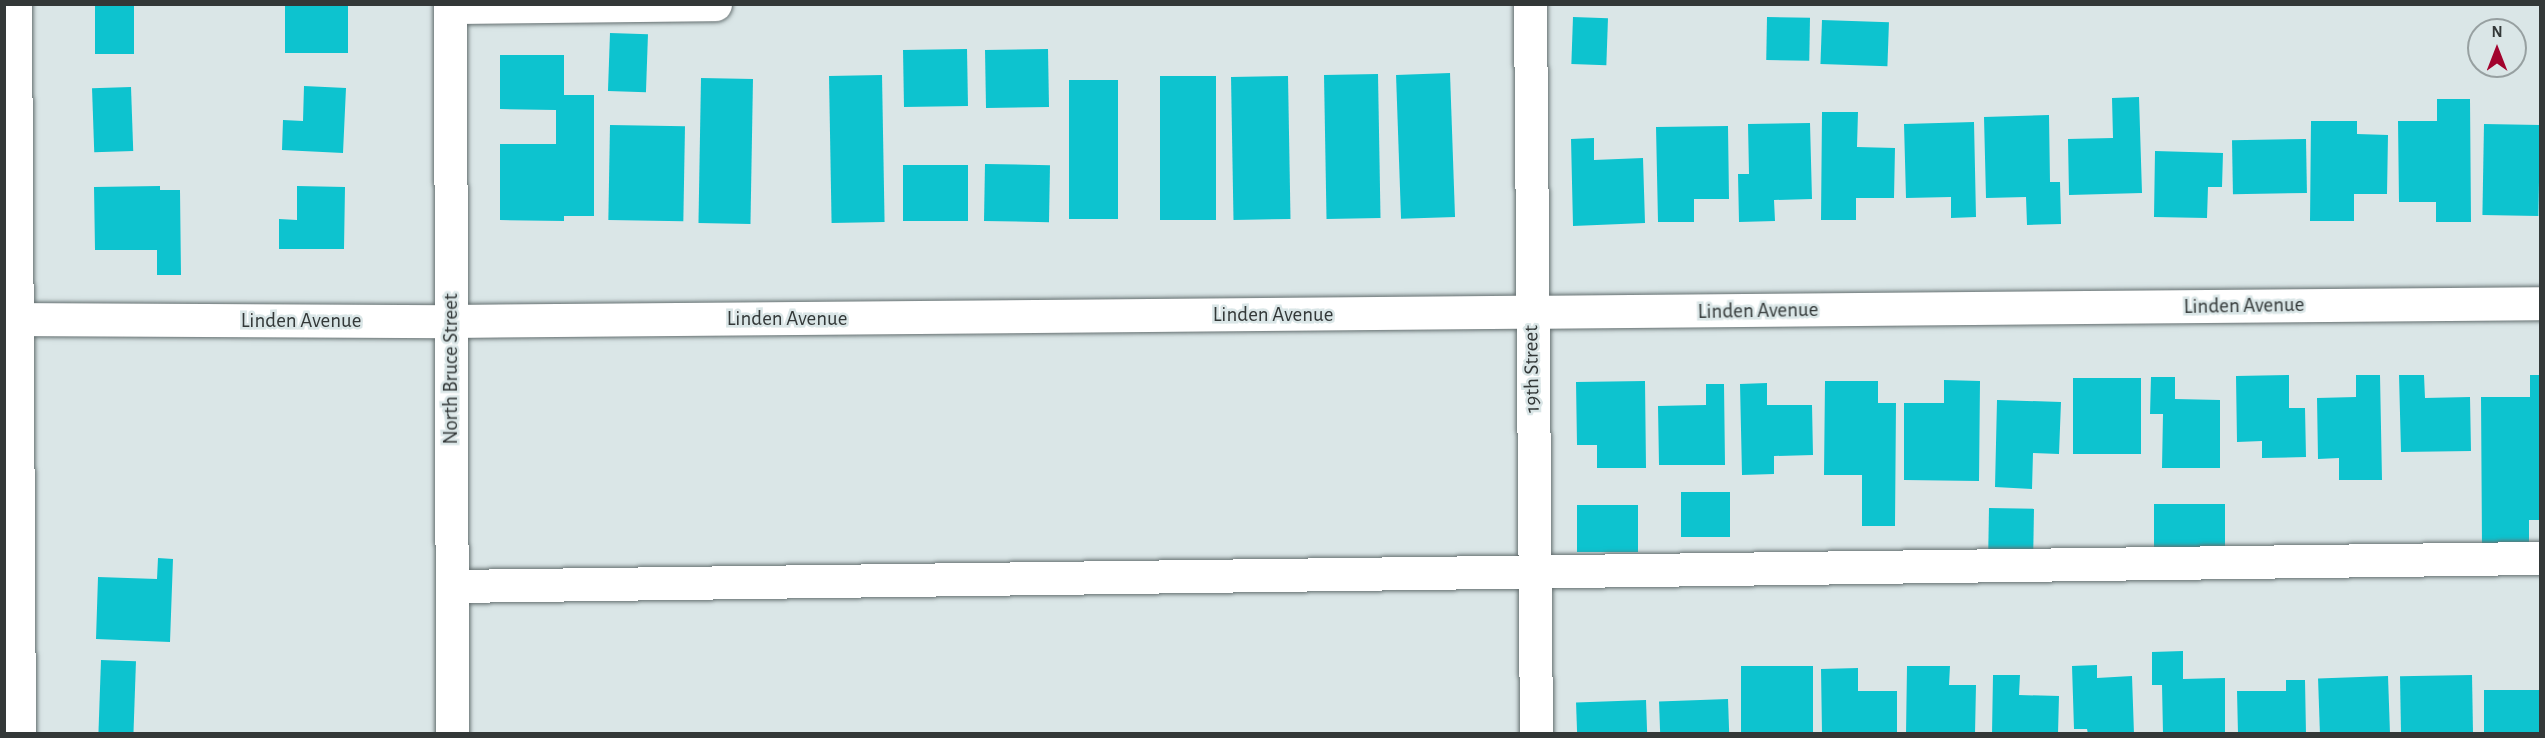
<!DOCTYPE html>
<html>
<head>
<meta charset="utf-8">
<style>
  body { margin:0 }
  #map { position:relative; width:2545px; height:738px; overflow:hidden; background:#dae6e7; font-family:"Alegreya Sans",sans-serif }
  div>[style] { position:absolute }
  .building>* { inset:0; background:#0dc3cf; transform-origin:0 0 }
  .roads { filter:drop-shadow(0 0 2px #646f70) drop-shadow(0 0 2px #646f70) }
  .minor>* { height:33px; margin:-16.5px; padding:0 16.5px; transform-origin:16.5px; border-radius:16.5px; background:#fff }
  span { translate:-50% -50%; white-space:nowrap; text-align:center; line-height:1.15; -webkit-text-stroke:5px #dae6e7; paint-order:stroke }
  .street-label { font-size:21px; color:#333838 }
  .frame { position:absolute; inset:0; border:6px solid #333838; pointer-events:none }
  .north { position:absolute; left:2467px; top:18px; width:60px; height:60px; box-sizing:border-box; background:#dae6e7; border:2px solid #97a0a1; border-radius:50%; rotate:0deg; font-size:16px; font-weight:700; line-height:24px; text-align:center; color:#333838 }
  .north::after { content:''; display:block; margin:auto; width:21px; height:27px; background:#a2032d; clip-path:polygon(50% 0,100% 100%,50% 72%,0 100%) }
</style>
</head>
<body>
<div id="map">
  <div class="building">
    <i style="left:95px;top:4px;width:39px;height:50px"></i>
    <i style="left:285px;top:4px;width:63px;height:49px"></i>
    <i style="left:1573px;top:17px;width:35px;height:47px;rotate:2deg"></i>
    <i style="left:1767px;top:17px;width:43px;height:43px;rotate:1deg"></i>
    <i style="left:1822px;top:20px;width:67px;height:44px;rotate:2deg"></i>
    <i style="left:610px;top:33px;width:38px;height:58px;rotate:2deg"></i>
    <i style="left:967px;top:49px;width:57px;height:64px;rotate:89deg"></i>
    <i style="left:1048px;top:49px;width:58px;height:63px;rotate:89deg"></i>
    <i style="clip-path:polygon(500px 55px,564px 55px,564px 95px,594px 95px,594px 216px,564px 216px,564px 221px,500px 220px,500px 144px,556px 144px,556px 110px,500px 109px)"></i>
    <i style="left:1450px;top:73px;width:144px;height:54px;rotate:88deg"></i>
    <i style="left:1378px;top:74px;width:144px;height:54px;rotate:89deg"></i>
    <i style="left:882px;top:75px;width:147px;height:53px;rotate:89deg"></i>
    <i style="left:1160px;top:76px;width:56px;height:144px"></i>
    <i style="left:1288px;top:76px;width:143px;height:57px;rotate:89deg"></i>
    <i style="left:701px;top:78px;width:52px;height:145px;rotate:1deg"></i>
    <i style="left:1069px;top:80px;width:49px;height:139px"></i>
    <i style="clip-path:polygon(304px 86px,346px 88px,343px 153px,282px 150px,283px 120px,303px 121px)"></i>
    <i style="left:131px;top:87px;width:64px;height:39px;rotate:88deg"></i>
    <i style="clip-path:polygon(2139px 97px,2142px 193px,2069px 195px,2068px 139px,2113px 138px,2112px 98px)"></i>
    <i style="clip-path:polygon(2437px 99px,2470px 99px,2471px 222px,2436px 222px,2436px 202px,2399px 202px,2398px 121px,2437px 121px)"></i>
    <i style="clip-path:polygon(1822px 112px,1858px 112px,1857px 147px,1895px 148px,1894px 198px,1856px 198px,1856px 220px,1821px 220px)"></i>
    <i style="clip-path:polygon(2049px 115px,2050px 182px,2060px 182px,2061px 224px,2027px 225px,2026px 197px,1986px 198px,1984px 117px)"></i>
    <i style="clip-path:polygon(2311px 121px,2357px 121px,2357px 134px,2388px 135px,2387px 194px,2354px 194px,2354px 221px,2310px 221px)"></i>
    <i style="clip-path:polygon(1974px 122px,1976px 217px,1951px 218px,1951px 197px,1906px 198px,1904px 124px)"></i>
    <i style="clip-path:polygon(1810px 123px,1812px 199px,1774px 200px,1775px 221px,1739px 222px,1738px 174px,1749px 174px,1748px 124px)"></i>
    <i style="left:2484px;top:124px;width:56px;height:91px;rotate:1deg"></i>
    <i style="left:610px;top:125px;width:75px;height:95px;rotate:1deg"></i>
    <i style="clip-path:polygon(1728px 126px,1729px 199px,1694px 199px,1694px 222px,1658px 222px,1656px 127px)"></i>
    <i style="clip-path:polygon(1594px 138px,1594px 160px,1643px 158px,1645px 223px,1573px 226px,1571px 139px)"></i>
    <i style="left:2306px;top:139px;width:54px;height:74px;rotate:89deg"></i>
    <i style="clip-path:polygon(2155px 151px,2223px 153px,2222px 187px,2208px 187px,2207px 218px,2154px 217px)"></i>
    <i style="left:985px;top:164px;width:65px;height:57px;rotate:1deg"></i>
    <i style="left:968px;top:165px;width:56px;height:65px;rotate:90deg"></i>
    <i style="clip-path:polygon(160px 186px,160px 190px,180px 190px,181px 275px,157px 275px,157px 250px,95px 250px,94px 187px)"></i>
    <i style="clip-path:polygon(297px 186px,345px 187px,344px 249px,279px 249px,279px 219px,297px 220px)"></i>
    <i style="clip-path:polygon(2289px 375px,2289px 408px,2305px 408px,2306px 457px,2262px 458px,2262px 441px,2237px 442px,2236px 376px)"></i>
    <i style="clip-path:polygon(2356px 375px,2380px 375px,2382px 480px,2339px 480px,2339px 458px,2318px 459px,2317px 398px,2356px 397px)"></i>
    <i style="clip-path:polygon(2399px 375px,2424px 375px,2425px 398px,2470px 397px,2471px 451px,2401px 452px)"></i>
    <i style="clip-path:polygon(2530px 375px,2540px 375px,2540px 520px,2529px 520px,2529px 547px,2482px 547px,2481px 397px,2530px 397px)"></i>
    <i style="clip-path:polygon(2151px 377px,2175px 377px,2175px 399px,2220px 400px,2220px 468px,2162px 468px,2163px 414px,2150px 414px)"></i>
    <i style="left:2073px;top:378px;width:68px;height:76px"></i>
    <i style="clip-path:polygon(1944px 380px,1980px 381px,1979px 481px,1904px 480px,1904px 403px,1944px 403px)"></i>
    <i style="clip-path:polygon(1645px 381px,1646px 468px,1597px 468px,1597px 445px,1577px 445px,1576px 382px)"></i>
    <i style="clip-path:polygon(1825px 381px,1878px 381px,1878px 403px,1896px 403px,1895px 526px,1862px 526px,1862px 475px,1824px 475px)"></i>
    <i style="clip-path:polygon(1767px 383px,1767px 405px,1812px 405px,1813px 455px,1774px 456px,1774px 474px,1742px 475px,1740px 384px)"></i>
    <i style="clip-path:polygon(1706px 384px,1724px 384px,1725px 465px,1659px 465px,1658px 406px,1706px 405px)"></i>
    <i style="clip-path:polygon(1997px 400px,2061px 402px,2059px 454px,2033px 453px,2032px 489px,1995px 487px)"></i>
    <i style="left:1681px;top:492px;width:49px;height:45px"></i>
    <i style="left:2154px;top:504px;width:71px;height:49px"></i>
    <i style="left:1638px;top:505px;width:47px;height:61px;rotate:90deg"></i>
    <i style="left:1989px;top:508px;width:45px;height:41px;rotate:1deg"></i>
    <i style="clip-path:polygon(158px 558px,173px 559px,170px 642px,96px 639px,98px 577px,157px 579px)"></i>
    <i style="clip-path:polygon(2183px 651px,2183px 679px,2225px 678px,2225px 734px,2163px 734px,2162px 685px,2152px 685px,2152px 652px)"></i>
    <i style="left:101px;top:660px;width:35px;height:74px;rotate:2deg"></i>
    <i style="clip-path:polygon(2097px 665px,2097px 678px,2132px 676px,2134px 734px,2088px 734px,2087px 729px,2074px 729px,2072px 666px)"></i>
    <i style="left:1813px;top:666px;width:68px;height:72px;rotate:90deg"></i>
    <i style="clip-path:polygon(1907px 666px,1950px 666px,1949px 685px,1976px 685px,1975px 734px,1906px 734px)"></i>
    <i style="clip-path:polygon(1858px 668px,1858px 691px,1897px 691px,1897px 734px,1822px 734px,1821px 669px)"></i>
    <i style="clip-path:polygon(1993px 675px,2020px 675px,2019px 695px,2059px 696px,2058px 734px,1992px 734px)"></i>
    <i style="left:2472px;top:675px;width:59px;height:72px;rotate:89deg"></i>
    <i style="left:2388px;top:676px;width:58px;height:70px;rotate:88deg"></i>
    <i style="clip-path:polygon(2286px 680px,2305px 680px,2306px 734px,2238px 734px,2237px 691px,2286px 691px)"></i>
    <i style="left:2540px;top:690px;width:44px;height:56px;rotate:90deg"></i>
    <i style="left:1728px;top:699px;width:34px;height:69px;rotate:88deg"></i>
    <i style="left:1646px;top:700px;width:34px;height:70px;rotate:88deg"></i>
  </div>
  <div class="roads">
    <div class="minor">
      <i style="left:15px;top:4px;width:730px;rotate:89.69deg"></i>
      <i style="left:450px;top:4px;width:730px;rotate:89.84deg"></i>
      <i style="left:1530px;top:4px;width:730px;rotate:89.53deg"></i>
      <i style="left:450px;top:7px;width:265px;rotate:-0.6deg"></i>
      <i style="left:4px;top:319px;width:447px;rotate:0.3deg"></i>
      <i style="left:451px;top:321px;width:2089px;rotate:-0.49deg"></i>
      <i style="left:452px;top:586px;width:2088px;rotate:-0.77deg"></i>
    </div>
  </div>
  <div class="street-label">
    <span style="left:2244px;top:306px;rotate:-1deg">Linden Avenue</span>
    <span style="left:1758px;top:311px;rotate:-1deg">Linden Avenue</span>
    <span style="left:1273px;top:315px">Linden Avenue</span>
    <span style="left:787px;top:319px">Linden Avenue</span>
    <span style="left:301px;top:321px">Linden Avenue</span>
    <span style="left:451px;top:369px;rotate:-90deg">North Bruce Street</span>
    <span style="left:1532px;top:369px;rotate:-91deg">19th Street</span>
  </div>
  <div class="frame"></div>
  <div class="north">N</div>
</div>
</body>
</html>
